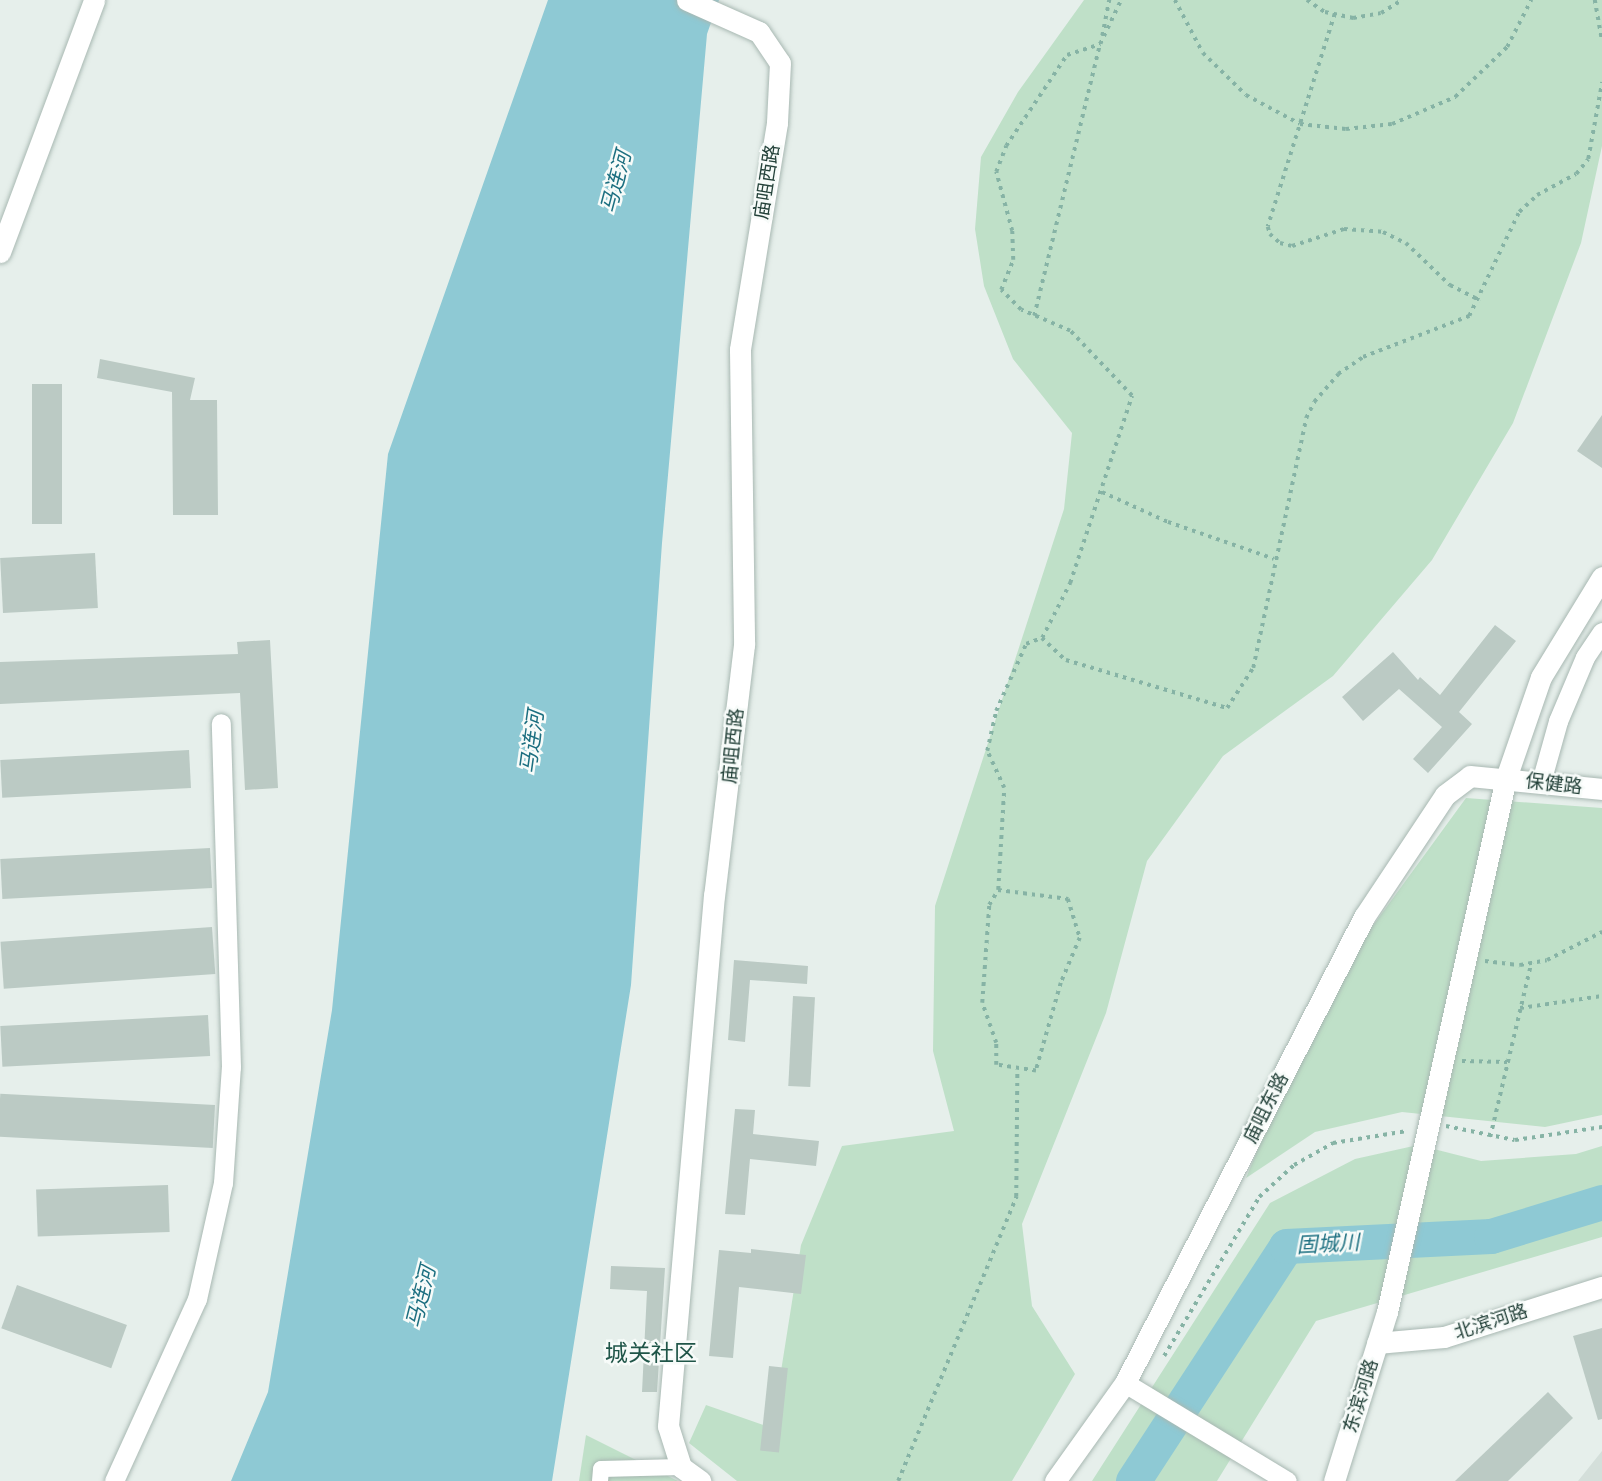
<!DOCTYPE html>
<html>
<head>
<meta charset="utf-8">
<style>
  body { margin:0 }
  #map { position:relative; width:1602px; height:1481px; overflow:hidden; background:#e6efeb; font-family:Rubik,"Noto Sans SC",sans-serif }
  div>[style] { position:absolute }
  .built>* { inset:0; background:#d4dfda }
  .green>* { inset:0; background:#bfe0c8 }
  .water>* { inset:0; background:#8ec9d4 }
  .river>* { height:35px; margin:-17.5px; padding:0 17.5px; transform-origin:17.5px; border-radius:17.5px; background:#8ec9d4 }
  .building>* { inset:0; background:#bbcac4; transform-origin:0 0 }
  .path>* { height:3.5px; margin-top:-1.75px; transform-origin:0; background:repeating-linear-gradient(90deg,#86b3a5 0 3.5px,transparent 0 8.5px) }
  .roads { filter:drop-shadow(0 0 2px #a8b8b2) drop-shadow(0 0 2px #a8b8b2) }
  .pedestrian>* { height:16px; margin:-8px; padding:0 8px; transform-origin:8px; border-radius:8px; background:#fff }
  .minor>* { height:19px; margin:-9.5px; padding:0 9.5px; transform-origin:9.5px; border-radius:9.5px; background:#fff }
  .tertiary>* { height:21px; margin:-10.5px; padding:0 10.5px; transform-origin:10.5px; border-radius:10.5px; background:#fff }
  .secondary>* { height:21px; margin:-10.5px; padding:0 10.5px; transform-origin:10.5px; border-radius:10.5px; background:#fff }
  span { translate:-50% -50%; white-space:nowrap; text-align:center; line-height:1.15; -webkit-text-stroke:5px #f7fbf9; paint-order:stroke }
  .street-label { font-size:19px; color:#24423a }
  .water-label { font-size:21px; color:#1c6f80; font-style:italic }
  .quarter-label { font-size:23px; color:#1f5548 }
</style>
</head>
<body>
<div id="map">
  <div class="built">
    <i style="clip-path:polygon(1602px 1451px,1602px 1481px,1578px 1481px)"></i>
  </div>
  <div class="green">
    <i style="clip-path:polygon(1084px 0,1602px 0,1602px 146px,1581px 243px,1513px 423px,1432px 560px,1333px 676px,1223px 756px,1147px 861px,1106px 1013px,1022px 1224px,1032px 1306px,1075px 1374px,1012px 1481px,737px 1481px,689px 1443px,706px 1405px,772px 1428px,801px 1245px,842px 1146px,954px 1131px,933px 1051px,935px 906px,1064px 509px,1072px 433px,1013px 359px,984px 286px,975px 229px,981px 157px,1018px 92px)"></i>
    <i style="clip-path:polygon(1466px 798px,1602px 808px,1602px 1115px,1545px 1127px,1402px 1112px,1315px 1132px,1246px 1178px,1265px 1132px,1369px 931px)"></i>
    <i style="clip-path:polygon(1418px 1145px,1481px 1161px,1576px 1154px,1602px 1146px,1602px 1237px,1316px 1321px,1217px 1481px,1092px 1481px,1270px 1203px,1355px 1159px)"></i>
    <i style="clip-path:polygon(586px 1435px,678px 1481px,579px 1481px)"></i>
  </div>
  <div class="water">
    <i style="clip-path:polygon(548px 0,719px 0,707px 34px,662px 543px,631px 985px,552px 1481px,231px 1481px,268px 1392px,332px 1010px,388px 454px)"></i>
  </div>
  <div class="river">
    <i style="left:1133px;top:1481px;width:280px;rotate:-56.9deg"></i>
    <i style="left:1286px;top:1246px;width:205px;rotate:-2.8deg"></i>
    <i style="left:1491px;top:1236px;width:116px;rotate:-17deg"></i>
  </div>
  <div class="building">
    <i style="clip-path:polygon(100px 359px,195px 378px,190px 400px,217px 400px,218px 515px,173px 515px,172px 392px,97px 378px)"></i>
    <i style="left:32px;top:384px;width:30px;height:140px"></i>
    <i style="clip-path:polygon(1602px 415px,1602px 468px,1577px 451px)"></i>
    <i style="left:95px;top:553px;width:55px;height:95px;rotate:87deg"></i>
    <i style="clip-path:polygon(1495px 625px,1516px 641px,1459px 712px,1472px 724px,1428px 773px,1413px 759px,1442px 727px,1399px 689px,1363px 721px,1342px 697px,1393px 652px,1418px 680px,1420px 677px,1440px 695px)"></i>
    <i style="clip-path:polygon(270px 640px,278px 788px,245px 790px,240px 693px,0 704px,0 662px,238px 654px,237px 642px)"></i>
    <i style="left:189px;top:750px;width:38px;height:189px;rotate:87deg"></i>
    <i style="left:210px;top:848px;width:40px;height:210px;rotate:87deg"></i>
    <i style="left:212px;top:927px;width:47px;height:212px;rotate:86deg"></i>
    <i style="clip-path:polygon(734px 960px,808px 966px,807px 984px,750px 980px,745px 1042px,728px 1040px)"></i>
    <i style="left:793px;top:996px;width:22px;height:90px;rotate:3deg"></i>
    <i style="left:208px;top:1015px;width:41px;height:208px;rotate:87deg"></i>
    <i style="left:215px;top:1105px;width:43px;height:215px;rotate:93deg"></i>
    <i style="clip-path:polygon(735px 1109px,755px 1110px,753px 1134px,819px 1141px,816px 1166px,750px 1159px,745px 1215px,725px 1214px)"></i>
    <i style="left:168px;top:1185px;width:47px;height:132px;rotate:88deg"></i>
    <i style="clip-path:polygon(751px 1249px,806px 1255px,801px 1294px,739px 1287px,733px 1358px,709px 1356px,719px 1250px,751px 1253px)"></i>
    <i style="clip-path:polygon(611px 1266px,665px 1268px,657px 1392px,642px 1392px,647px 1291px,610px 1289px)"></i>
    <i style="left:17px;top:1285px;width:117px;height:46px;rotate:20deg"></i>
    <i style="clip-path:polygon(1602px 1328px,1602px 1419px,1598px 1420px,1573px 1336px)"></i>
    <i style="left:769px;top:1366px;width:19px;height:85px;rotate:6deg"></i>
    <i style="clip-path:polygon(1548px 1392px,1573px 1418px,1508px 1481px,1455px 1481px)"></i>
  </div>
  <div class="path">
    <i style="left:1175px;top:0;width:60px;rotate:62.2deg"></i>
    <i style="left:1203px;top:53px;width:60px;rotate:44.3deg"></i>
    <i style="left:1246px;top:95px;width:61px;rotate:28.2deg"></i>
    <i style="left:1300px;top:124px;width:46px;rotate:6.2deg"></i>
    <i style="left:1346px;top:129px;width:46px;rotate:-6.2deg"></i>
    <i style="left:1392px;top:124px;width:69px;rotate:-23.2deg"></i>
    <i style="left:1455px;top:97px;width:72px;rotate:-43.9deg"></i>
    <i style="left:1507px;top:47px;width:53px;rotate:-62.9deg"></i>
    <i style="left:1307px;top:0;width:22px;rotate:34deg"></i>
    <i style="left:1325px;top:12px;width:29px;rotate:12deg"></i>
    <i style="left:1353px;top:18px;width:28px;rotate:-10deg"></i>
    <i style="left:1381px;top:13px;width:25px;rotate:-32deg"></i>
    <i style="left:1595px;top:0;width:39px;rotate:80deg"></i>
    <i style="left:1335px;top:14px;width:223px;rotate:107.5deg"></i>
    <i style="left:1268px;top:227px;width:7px;rotate:74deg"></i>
    <i style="left:1270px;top:234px;width:13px;rotate:42deg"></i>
    <i style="left:1280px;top:243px;width:12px;rotate:14deg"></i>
    <i style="left:1292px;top:246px;width:55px;rotate:-18.1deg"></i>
    <i style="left:1344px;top:229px;width:39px;rotate:4deg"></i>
    <i style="left:1383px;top:232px;width:25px;rotate:26deg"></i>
    <i style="left:1406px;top:243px;width:61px;rotate:43.7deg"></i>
    <i style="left:1450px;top:285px;width:34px;rotate:27deg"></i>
    <i style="left:1102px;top:36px;width:37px;rotate:-79deg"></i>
    <i style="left:1034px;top:316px;width:281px;rotate:-76.4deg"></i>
    <i style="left:1102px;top:492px;width:72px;rotate:24.4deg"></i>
    <i style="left:1168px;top:522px;width:112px;rotate:19.2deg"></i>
    <i style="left:1042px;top:638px;width:33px;rotate:43deg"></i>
    <i style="left:1066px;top:660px;width:168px;rotate:16.6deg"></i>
    <i style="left:1227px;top:708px;width:48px;rotate:-57deg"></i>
    <i style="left:1253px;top:668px;width:256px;rotate:-78deg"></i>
    <i style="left:1306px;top:418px;width:18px;rotate:-63deg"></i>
    <i style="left:1314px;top:402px;width:37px;rotate:-49deg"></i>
    <i style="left:1338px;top:374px;width:30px;rotate:-34deg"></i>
    <i style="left:1363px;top:357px;width:114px;rotate:-21.1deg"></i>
    <i style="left:1469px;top:316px;width:115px;rotate:-64.3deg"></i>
    <i style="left:1519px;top:212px;width:25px;rotate:-43deg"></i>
    <i style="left:1537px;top:195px;width:44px;rotate:-28.3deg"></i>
    <i style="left:1576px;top:174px;width:19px;rotate:-51deg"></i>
    <i style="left:1588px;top:159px;width:78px;rotate:-79.7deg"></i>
    <i style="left:998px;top:890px;width:102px;rotate:-86.6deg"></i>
    <i style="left:1004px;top:788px;width:41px;rotate:-114.7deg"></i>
    <i style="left:987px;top:751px;width:41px;rotate:-77.3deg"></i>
    <i style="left:996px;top:711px;width:73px;rotate:-65.9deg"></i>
    <i style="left:1026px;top:644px;width:17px;rotate:-21deg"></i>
    <i style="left:1042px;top:638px;width:62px;rotate:-63deg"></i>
    <i style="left:1070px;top:583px;width:197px;rotate:-71.7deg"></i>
    <i style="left:1132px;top:396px;width:90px;rotate:-133.6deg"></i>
    <i style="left:1070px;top:331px;width:53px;rotate:-156.8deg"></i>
    <i style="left:1021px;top:310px;width:28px;rotate:-135deg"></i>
    <i style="left:1001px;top:290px;width:32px;rotate:-68deg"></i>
    <i style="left:1013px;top:260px;width:29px;rotate:-92deg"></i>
    <i style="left:1012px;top:231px;width:61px;rotate:-105.2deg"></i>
    <i style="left:996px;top:172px;width:28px;rotate:-69deg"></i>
    <i style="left:1006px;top:146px;width:110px;rotate:-56.2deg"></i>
    <i style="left:1067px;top:55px;width:35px;rotate:-18deg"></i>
    <i style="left:1100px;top:44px;width:49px;rotate:-64.5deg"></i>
    <i style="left:998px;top:890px;width:71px;rotate:7.3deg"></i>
    <i style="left:1068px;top:899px;width:41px;rotate:72.9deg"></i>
    <i style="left:1080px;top:938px;width:49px;rotate:112.9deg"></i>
    <i style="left:1061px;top:983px;width:91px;rotate:105.9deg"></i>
    <i style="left:1036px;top:1071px;width:40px;rotate:-171.5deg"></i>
    <i style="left:996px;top:1065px;width:22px;rotate:-90deg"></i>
    <i style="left:996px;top:1043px;width:42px;rotate:-109.3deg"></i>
    <i style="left:982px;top:1003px;width:98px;rotate:-85.9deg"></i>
    <i style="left:989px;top:905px;width:17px;rotate:-59deg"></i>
    <i style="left:1485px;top:961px;width:35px;rotate:7deg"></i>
    <i style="left:1520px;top:965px;width:27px;rotate:-10deg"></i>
    <i style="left:1547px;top:960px;width:62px;rotate:-27deg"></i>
    <i style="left:1520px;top:1008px;width:83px;rotate:-8.3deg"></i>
    <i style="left:1462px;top:1061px;width:45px;rotate:1.3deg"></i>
    <i style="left:1446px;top:1126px;width:70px;rotate:11.5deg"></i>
    <i style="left:1515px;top:1140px;width:88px;rotate:-8.5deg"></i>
    <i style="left:1490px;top:1137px;width:179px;rotate:-76.7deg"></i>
    <i style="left:1164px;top:1356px;width:185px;rotate:-59.1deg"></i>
    <i style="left:1259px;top:1197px;width:47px;rotate:-42.4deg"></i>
    <i style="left:1294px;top:1165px;width:45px;rotate:-29.4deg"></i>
    <i style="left:1333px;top:1143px;width:75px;rotate:-9.2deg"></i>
    <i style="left:898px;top:1481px;width:308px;rotate:-67.4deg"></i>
    <i style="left:1016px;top:1197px;width:127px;rotate:-89.5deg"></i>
  </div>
  <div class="roads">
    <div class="pedestrian">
      <i style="left:600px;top:1481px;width:12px;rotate:-85deg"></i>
      <i style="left:601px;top:1469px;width:80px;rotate:-1.4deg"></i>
    </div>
    <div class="minor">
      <i style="left:1541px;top:782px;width:63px;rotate:-74.4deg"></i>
      <i style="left:1558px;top:721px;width:69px;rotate:-67.1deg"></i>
      <i style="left:1585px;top:657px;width:30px;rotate:-56deg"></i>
      <i style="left:1125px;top:1383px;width:189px;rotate:31.2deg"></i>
      <i style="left:114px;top:1481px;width:200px;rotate:-65.5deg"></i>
      <i style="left:197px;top:1299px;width:119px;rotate:-77.4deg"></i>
      <i style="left:223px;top:1183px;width:116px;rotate:-86.1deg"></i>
      <i style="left:231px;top:1067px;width:344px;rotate:-91.7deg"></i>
    </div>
    <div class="tertiary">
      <i style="left:687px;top:0;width:79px;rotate:24deg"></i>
      <i style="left:759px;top:32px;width:37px;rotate:56deg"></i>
      <i style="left:780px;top:63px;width:60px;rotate:92.9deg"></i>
      <i style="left:777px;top:123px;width:230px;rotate:99.3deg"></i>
      <i style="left:740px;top:350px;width:295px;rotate:89.2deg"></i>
      <i style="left:744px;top:645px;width:252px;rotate:96.8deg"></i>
      <i style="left:714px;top:895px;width:533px;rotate:94.95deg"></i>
      <i style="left:668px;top:1426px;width:43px;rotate:72.4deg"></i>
      <i style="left:681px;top:1467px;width:24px;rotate:36deg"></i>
      <i style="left:0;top:252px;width:269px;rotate:-69.5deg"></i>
      <i style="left:1055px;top:1481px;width:120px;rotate:-54.5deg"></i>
      <i style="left:1125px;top:1383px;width:524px;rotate:-62.85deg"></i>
      <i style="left:1364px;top:917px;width:146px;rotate:-56.4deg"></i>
      <i style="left:1445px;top:795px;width:31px;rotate:-37deg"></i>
      <i style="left:1470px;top:776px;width:133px;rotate:5.6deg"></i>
    </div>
    <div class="secondary">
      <i style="left:1377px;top:1343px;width:67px;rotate:-5.1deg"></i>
      <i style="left:1444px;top:1337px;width:166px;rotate:-17.6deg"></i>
      <i style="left:1334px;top:1481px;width:177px;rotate:-72.6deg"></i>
      <i style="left:1387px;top:1312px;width:547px;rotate:-77.44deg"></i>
      <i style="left:1506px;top:778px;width:107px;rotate:-70.9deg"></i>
      <i style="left:1541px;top:677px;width:117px;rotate:-58.6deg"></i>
    </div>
  </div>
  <div class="street-label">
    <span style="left:767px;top:182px;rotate:-81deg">庙咀西路</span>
    <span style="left:733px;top:746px;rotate:-84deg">庙咀西路</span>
    <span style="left:1554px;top:784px;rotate:7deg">保健路</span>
    <span style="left:1266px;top:1108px;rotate:-63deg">庙咀东路</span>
    <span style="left:1491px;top:1322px;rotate:-18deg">北滨河路</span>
    <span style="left:1361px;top:1396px;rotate:-73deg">东滨河路</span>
  </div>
  <div class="water-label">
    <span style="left:616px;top:182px;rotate:-75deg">马连河</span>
    <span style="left:532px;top:742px;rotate:-82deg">马连河</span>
    <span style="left:1328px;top:1244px;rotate:-3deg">固城川</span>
    <span style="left:421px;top:1297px;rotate:-76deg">马连河</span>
  </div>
  <div class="quarter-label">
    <span style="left:651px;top:1353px">城关社区</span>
  </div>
</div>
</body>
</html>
